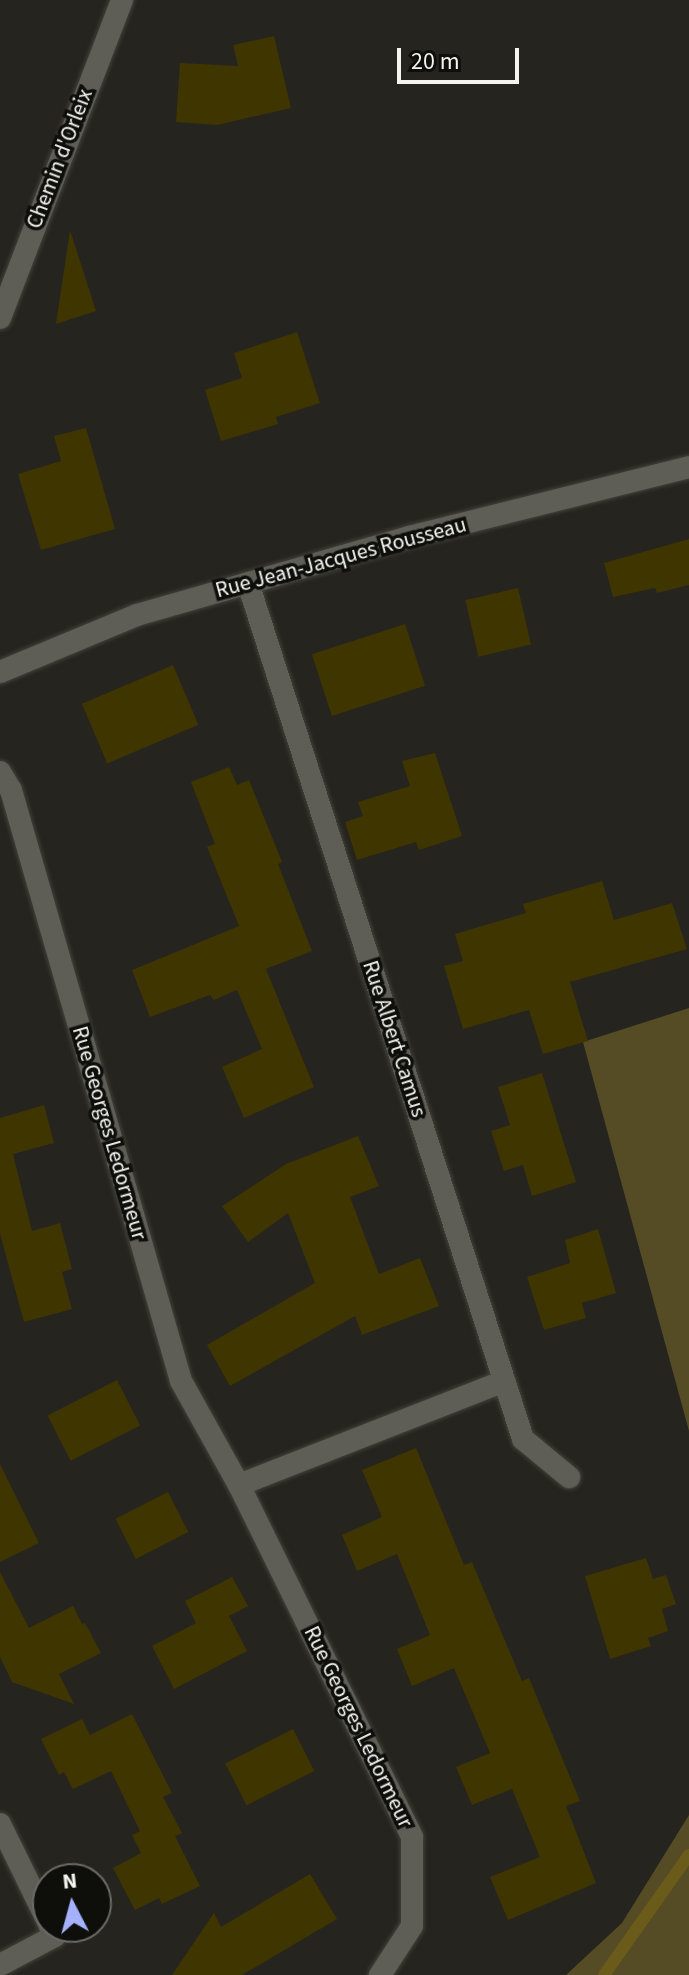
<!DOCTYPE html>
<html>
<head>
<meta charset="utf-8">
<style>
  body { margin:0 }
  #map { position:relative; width:689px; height:1975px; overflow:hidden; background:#26241e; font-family:"Source Sans 3",sans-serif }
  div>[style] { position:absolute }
  .green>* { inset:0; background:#554c25 }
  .stream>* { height:12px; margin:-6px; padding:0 6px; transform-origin:6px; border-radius:6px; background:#6a5b1a }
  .building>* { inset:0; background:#3f3500; transform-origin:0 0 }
  .roads { filter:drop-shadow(0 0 2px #42413b) drop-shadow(0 0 2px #42413b) }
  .minor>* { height:22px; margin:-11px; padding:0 11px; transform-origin:11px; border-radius:11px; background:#5e5d56 }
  span { translate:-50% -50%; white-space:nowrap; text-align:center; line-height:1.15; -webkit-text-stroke:7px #0e0e0b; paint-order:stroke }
  .street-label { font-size:22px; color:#f5f5f0 }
  .north { position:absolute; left:32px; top:1863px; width:80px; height:80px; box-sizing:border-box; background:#0e0e0b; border:2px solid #6a6a67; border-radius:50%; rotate:354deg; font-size:22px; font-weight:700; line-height:32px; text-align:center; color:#f5f5f0 }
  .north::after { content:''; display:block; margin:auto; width:28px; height:36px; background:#a5b1fc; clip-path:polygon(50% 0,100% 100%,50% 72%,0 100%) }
  .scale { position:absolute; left:397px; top:48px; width:122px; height:36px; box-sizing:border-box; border:4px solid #f5f5f0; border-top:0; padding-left:10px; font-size:24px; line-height:28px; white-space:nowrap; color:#f5f5f0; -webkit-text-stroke:6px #0e0e0b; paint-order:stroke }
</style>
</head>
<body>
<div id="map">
  <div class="green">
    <i style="clip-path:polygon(689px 1008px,689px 1431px,583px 1042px)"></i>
    <i style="clip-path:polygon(689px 1815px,689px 1975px,566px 1975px,622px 1923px)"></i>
  </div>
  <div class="stream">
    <i style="left:604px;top:1975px;width:147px;rotate:-54.7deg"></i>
  </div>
  <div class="building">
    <i style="clip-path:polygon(274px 36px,291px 108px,217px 125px,176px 122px,180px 63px,238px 66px,233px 45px)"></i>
    <i style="clip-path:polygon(70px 230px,96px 311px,56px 324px)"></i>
    <i style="clip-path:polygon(297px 332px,320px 403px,276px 417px,278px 424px,221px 441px,205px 390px,242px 378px,234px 353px)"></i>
    <i style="clip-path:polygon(86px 428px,115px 529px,41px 550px,18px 474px,61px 461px,54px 436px)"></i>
    <i style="clip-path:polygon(689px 539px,689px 585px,657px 593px,655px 588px,613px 597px,604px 563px)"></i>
    <i style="left:518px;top:588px;width:58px;height:54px;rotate:77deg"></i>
    <i style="left:405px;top:624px;width:65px;height:98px;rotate:72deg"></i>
    <i style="left:173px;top:665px;width:65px;height:99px;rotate:67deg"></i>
    <i style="clip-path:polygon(435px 753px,462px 836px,419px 850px,416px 842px,357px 860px,345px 822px,363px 816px,358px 802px,410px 786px,402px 761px)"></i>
    <i style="clip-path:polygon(229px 767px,237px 785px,249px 780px,282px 862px,278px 864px,312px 951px,266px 969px,314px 1087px,244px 1118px,222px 1067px,262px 1049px,237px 990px,214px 1000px,210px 995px,150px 1017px,132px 970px,239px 926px,207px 847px,215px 844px,191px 782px)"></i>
    <i style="clip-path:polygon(602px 881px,614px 920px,672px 903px,687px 949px,570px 982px,588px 1041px,543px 1054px,529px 1010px,463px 1029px,444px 966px,463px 961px,455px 934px,526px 913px,523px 904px)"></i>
    <i style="clip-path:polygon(542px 1073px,576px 1182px,532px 1196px,523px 1165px,504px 1171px,491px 1131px,510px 1125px,498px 1087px)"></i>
    <i style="clip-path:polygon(44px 1105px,54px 1143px,13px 1154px,32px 1231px,60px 1223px,72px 1269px,62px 1272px,72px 1309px,24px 1322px,0 1234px,0 1118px)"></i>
    <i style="clip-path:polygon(358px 1136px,379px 1186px,350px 1197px,379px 1274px,420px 1258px,439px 1306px,362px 1335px,355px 1316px,230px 1386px,207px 1345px,315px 1283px,288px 1213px,248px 1242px,222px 1206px,286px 1164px)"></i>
    <i style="clip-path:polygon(598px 1229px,616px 1293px,582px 1303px,586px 1318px,544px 1330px,527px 1277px,570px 1263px,565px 1240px)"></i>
    <i style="left:117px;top:1380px;width:51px;height:78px;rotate:63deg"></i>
    <i style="clip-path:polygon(416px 1448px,464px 1565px,472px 1562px,522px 1681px,529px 1678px,580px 1801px,566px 1806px,596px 1883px,508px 1920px,490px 1877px,540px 1857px,512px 1789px,472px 1805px,456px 1767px,490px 1753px,454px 1668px,412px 1686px,397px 1649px,430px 1635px,397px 1554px,357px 1571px,342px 1535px,382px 1517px,362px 1470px)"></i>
    <i style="clip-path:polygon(0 1464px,39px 1543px,0 1562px)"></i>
    <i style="left:168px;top:1492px;width:45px;height:59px;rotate:63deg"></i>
    <i style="clip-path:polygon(646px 1558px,653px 1579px,666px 1575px,676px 1604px,662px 1609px,668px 1631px,648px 1638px,651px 1646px,610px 1659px,585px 1576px)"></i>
    <i style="clip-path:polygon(0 1572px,29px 1628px,73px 1606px,82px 1624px,85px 1623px,101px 1653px,59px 1674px,74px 1704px,12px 1682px,0 1657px)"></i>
    <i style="clip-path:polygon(232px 1577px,248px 1606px,229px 1616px,247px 1651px,174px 1689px,152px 1646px,196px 1623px,185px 1601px)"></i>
    <i style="clip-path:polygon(132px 1714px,172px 1793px,163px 1797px,182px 1833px,175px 1836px,200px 1886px,162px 1904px,159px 1898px,135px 1910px,113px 1868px,141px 1853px,132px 1835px,140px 1831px,111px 1771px,73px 1789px,64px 1772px,59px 1775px,41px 1739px,82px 1719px,90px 1735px)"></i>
    <i style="left:293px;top:1729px;width:47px;height:76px;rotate:63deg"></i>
    <i style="clip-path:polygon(310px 1874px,337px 1919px,242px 1975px,172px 1975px,214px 1913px,221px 1927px)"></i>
  </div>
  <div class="roads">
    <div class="minor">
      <i style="left:0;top:318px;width:341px;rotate:-69deg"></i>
      <i style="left:248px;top:583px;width:899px;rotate:72.19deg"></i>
      <i style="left:523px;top:1439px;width:60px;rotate:39.6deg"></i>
      <i style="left:0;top:672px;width:148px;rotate:-22.6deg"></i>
      <i style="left:137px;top:615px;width:283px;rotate:-16deg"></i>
      <i style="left:409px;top:537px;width:289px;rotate:-14deg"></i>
      <i style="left:0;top:772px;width:21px;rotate:59deg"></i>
      <i style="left:11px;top:790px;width:615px;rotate:73.95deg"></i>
      <i style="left:181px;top:1381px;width:119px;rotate:60.9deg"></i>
      <i style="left:239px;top:1485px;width:392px;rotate:63.8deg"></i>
      <i style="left:412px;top:1837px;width:89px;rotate:90deg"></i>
      <i style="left:412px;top:1926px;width:59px;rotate:123.1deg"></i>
      <i style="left:239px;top:1485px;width:285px;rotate:-21.4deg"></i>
      <i style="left:0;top:1824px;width:109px;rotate:63.9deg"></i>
      <i style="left:0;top:1965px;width:62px;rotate:-27.8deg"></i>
      <i style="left:55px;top:1936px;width:10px;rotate:-119deg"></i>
    </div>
  </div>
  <div class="street-label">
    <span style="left:60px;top:159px;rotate:-69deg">Chemin d'Orleix</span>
    <span style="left:341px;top:558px;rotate:-15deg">Rue Jean-Jacques Rousseau</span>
    <span style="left:394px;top:1039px;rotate:72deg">Rue Albert Camus</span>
    <span style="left:109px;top:1133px;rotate:74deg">Rue Georges Ledormeur</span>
    <span style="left:358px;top:1727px;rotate:64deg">Rue Georges Ledormeur</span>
  </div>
  <div class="north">N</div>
  <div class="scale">20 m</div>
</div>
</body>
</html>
